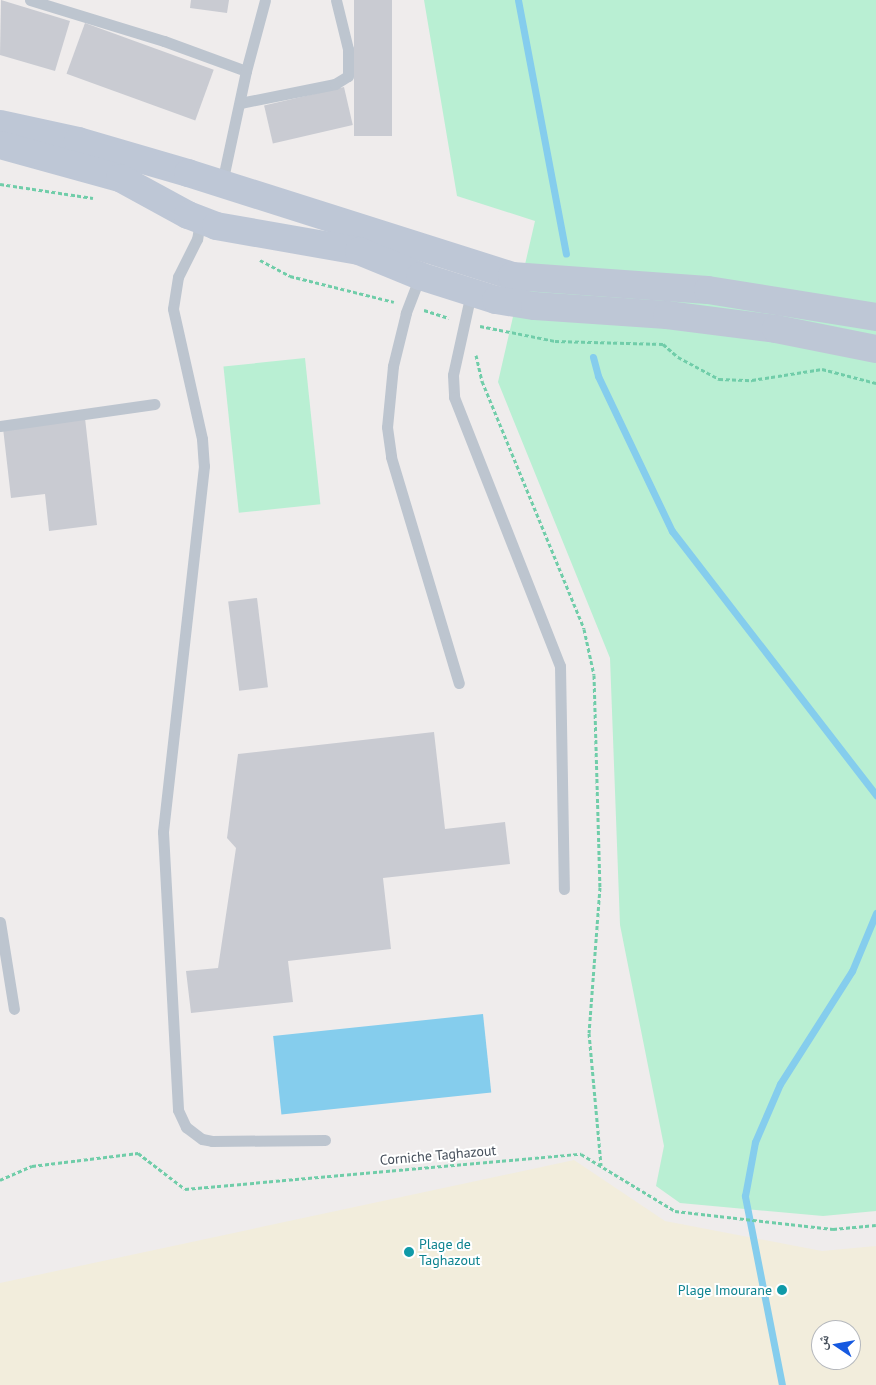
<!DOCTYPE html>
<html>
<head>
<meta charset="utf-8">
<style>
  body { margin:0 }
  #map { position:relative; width:876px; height:1385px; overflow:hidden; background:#efecec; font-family:"PT Sans","Noto Naskh Arabic",sans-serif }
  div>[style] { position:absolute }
  .green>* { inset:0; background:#b9efd3; transform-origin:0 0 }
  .sand>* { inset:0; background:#f2eddc }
  .water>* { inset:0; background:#85cded; transform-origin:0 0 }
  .stream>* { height:7px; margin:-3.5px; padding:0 3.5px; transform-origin:3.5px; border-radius:3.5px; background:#85cded }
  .building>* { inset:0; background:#c9cbd2; transform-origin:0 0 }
  .path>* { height:3px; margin-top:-1.5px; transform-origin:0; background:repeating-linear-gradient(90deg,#70cda9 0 4px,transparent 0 6.5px) }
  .lane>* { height:11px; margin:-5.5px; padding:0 5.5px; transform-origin:5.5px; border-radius:5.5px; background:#bdc5cf }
  .secondary>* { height:28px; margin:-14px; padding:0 14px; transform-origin:14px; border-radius:14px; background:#bec7d6 }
  .dots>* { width:14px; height:14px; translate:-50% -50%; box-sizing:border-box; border:2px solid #fff; border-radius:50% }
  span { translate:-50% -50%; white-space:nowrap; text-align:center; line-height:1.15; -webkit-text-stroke:4px #fff; paint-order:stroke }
  .street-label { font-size:14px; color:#454e5a }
  .culture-label { font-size:14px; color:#0d838f }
  .left { translate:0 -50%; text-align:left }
  .right { translate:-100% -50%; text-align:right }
  .north { position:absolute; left:811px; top:1320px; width:50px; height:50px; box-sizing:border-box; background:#fff; border:1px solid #b5b8bd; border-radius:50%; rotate:282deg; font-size:14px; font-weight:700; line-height:20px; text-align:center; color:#454e5a }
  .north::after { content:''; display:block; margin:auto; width:18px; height:22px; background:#1659e0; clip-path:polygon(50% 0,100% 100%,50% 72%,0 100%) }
</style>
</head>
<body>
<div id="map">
  <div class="green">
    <i style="clip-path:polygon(424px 0,876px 0,876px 1211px,823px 1216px,680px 1203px,656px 1186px,664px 1146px,620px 925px,610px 658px,498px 382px,535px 221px,457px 196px)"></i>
    <i style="left:305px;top:358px;width:147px;height:82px;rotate:84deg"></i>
  </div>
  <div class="sand">
    <i style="clip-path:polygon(evenodd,574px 1160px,665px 1221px,822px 1251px,876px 1246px,876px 1385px,0 1385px,0 1283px,574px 1160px,821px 1330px,851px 1330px,851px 1360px,821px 1360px,821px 1330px)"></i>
  </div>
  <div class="water">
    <i style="left:483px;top:1014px;width:79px;height:211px;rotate:84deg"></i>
  </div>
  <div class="stream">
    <i style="left:518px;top:0;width:258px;rotate:79.3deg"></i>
    <i style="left:593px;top:357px;width:20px;rotate:75deg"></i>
    <i style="left:598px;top:376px;width:172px;rotate:64.5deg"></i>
    <i style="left:672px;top:531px;width:334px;rotate:52.3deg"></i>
    <i style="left:782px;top:1385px;width:193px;rotate:-101.1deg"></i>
    <i style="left:745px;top:1196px;width:55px;rotate:-79.5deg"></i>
    <i style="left:755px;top:1142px;width:63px;rotate:-66.7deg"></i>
    <i style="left:780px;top:1084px;width:134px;rotate:-57.5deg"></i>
    <i style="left:852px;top:971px;width:63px;rotate:-67.5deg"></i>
  </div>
  <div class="building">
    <i style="clip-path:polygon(1px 0,70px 21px,55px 71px,0 55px)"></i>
    <i style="clip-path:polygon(191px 0,229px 0,227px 13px,190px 8px)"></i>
    <i style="left:354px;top:0;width:38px;height:136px"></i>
    <i style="left:85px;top:23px;width:137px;height:54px;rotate:20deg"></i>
    <i style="left:344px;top:87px;width:39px;height:82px;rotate:77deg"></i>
    <i style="clip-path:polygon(85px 418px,97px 525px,49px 531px,45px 494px,11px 498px,3px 428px)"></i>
    <i style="left:257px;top:598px;width:90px;height:29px;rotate:83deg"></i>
    <i style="clip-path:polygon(434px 732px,445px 829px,505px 822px,510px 864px,383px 878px,391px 949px,288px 961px,293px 1002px,191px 1013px,186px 971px,218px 968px,236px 848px,227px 838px,238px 754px)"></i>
  </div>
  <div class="path">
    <i style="left:0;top:184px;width:94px;rotate:8.6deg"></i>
    <i style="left:260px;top:260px;width:34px;rotate:28deg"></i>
    <i style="left:290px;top:276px;width:107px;rotate:14deg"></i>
    <i style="left:424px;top:310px;width:26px;rotate:18deg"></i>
    <i style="left:480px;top:326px;width:76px;rotate:11.3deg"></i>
    <i style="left:555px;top:341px;width:108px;rotate:1.6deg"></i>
    <i style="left:663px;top:344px;width:20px;rotate:41deg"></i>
    <i style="left:678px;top:357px;width:47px;rotate:28.2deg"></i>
    <i style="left:719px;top:379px;width:33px;rotate:2deg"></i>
    <i style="left:752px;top:380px;width:71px;rotate:-8.9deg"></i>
    <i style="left:822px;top:369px;width:56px;rotate:14.5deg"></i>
    <i style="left:476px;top:355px;width:27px;rotate:77deg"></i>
    <i style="left:482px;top:381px;width:268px;rotate:67.6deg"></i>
    <i style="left:584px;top:629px;width:47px;rotate:77.7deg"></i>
    <i style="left:594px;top:675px;width:212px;rotate:88.4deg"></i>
    <i style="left:600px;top:887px;width:146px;rotate:94.3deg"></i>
    <i style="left:589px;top:1033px;width:133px;rotate:84.8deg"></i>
    <i style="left:0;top:1180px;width:35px;rotate:-24deg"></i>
    <i style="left:32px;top:1166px;width:107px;rotate:-7deg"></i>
    <i style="left:138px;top:1153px;width:59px;rotate:37.5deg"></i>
    <i style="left:185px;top:1189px;width:398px;rotate:-5.1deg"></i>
    <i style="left:581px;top:1154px;width:110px;rotate:31.2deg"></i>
    <i style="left:675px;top:1211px;width:159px;rotate:6.5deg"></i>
    <i style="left:833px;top:1229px;width:43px;rotate:-5.3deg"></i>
  </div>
  <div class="lane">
    <i style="left:30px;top:0;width:140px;rotate:17deg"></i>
    <i style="left:164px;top:41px;width:87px;rotate:20.1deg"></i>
    <i style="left:246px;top:71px;width:73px;rotate:-75deg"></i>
    <i style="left:240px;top:103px;width:97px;rotate:-11.3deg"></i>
    <i style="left:335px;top:84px;width:15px;rotate:-32deg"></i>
    <i style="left:348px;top:76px;width:27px;rotate:-90deg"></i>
    <i style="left:348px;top:49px;width:50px;rotate:-103.8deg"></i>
    <i style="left:222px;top:183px;width:115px;rotate:-77.9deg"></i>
    <i style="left:200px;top:221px;width:18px;rotate:99deg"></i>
    <i style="left:197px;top:239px;width:42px;rotate:116.6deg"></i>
    <i style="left:178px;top:277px;width:32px;rotate:99deg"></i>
    <i style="left:173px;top:309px;width:133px;rotate:77.4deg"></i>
    <i style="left:202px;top:439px;width:27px;rotate:86deg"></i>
    <i style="left:204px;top:466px;width:368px;rotate:96.4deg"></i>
    <i style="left:163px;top:832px;width:278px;rotate:86.9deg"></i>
    <i style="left:178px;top:1110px;width:19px;rotate:65deg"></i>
    <i style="left:186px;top:1127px;width:20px;rotate:37deg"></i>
    <i style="left:202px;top:1139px;width:10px;rotate:11deg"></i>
    <i style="left:212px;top:1141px;width:113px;rotate:-0.5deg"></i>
    <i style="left:420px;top:276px;width:40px;rotate:111deg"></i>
    <i style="left:406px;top:313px;width:55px;rotate:103.8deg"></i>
    <i style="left:393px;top:366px;width:61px;rotate:95.6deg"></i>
    <i style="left:387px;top:427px;width:30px;rotate:82deg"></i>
    <i style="left:391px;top:457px;width:236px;rotate:73.3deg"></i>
    <i style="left:471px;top:293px;width:84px;rotate:102.4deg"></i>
    <i style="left:453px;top:375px;width:22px;rotate:87deg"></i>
    <i style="left:454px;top:397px;width:289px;rotate:68.5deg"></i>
    <i style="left:560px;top:666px;width:223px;rotate:89deg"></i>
    <i style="left:0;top:426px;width:156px;rotate:-8.1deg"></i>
    <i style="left:0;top:922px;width:88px;rotate:80.9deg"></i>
  </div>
  <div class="secondary">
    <i style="left:0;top:124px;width:80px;rotate:12.3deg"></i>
    <i style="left:78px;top:141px;width:115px;rotate:16.2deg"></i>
    <i style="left:188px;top:173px;width:340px;rotate:17.6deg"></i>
    <i style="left:512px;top:276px;width:196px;rotate:4.1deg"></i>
    <i style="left:708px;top:290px;width:170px;rotate:9.1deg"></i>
    <i style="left:0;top:145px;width:124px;rotate:15.4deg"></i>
    <i style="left:120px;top:178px;width:77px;rotate:28.6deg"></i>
    <i style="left:188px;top:215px;width:30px;rotate:21deg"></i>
    <i style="left:216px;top:226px;width:145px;rotate:9.9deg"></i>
    <i style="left:359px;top:251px;width:66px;rotate:22.3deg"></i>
    <i style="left:420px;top:276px;width:80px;rotate:17.5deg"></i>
    <i style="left:496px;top:300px;width:39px;rotate:9deg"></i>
    <i style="left:535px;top:306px;width:132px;rotate:3.9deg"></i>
    <i style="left:667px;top:315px;width:110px;rotate:7.3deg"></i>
    <i style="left:776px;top:329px;width:102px;rotate:11.3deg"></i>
  </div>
  <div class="dots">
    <i style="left:409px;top:1252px;background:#0f9aa8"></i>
    <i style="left:782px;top:1290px;background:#0f9aa8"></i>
  </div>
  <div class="street-label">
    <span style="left:438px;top:1155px;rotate:-5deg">Corniche Taghazout</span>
  </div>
  <div class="culture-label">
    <span class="left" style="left:419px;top:1252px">Plage de<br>Taghazout</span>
    <span class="right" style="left:772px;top:1290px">Plage Imourane</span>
  </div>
  <div class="north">ش</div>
</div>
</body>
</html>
